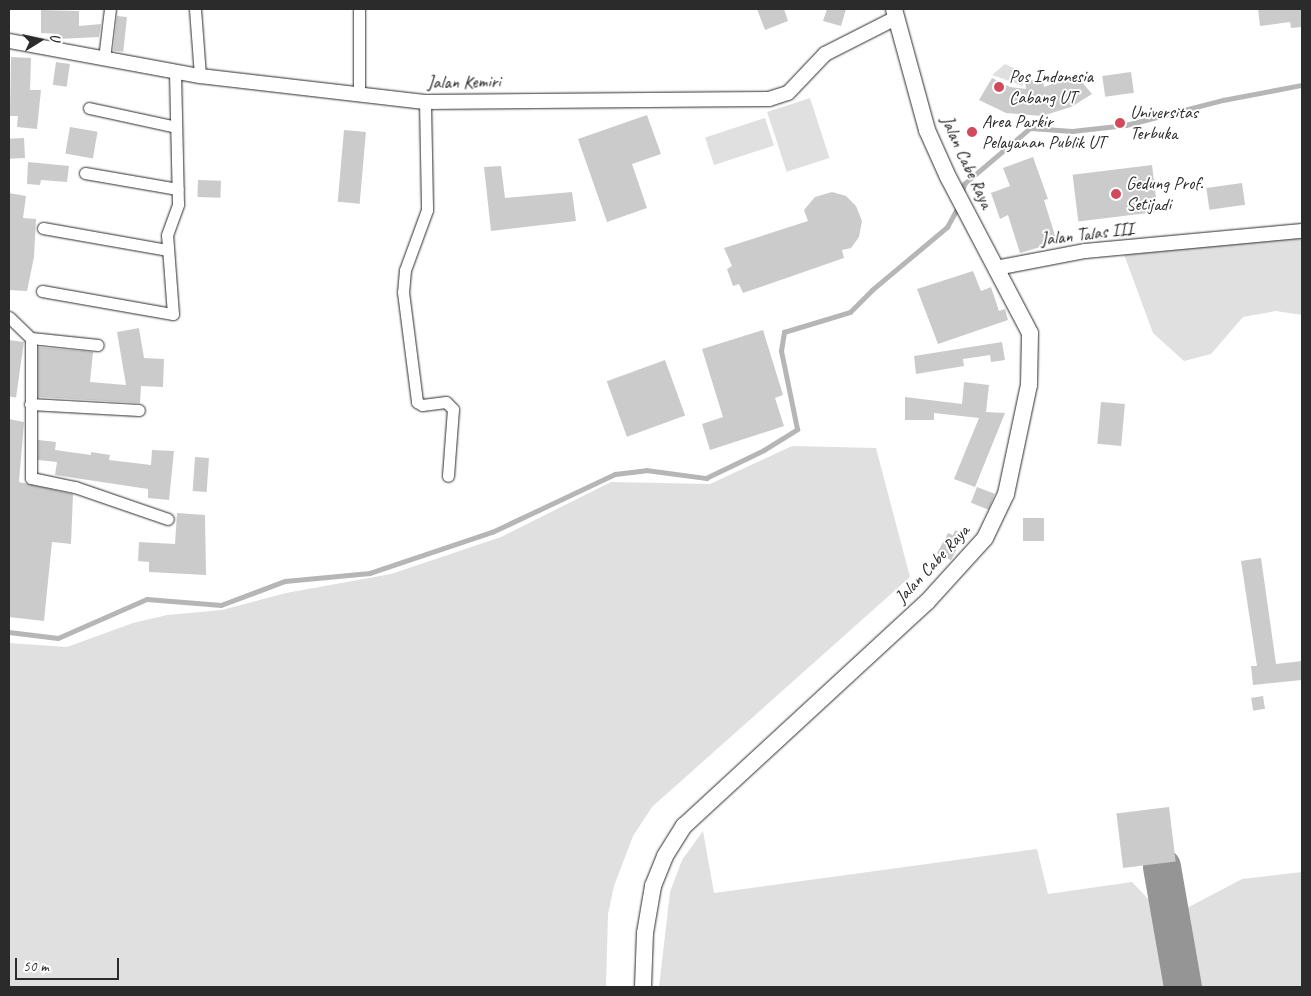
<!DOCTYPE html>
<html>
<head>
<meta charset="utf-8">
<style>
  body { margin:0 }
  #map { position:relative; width:1311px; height:996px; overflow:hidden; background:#fff; font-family:Caveat,sans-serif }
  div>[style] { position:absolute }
  .green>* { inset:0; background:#e0e0e0; transform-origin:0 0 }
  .stream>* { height:4.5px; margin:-2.25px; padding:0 2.25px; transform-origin:2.25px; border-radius:2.25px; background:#b6b6b6 }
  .taxiway>* { height:38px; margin:-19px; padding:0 19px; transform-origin:19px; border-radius:19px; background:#959595 }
  .building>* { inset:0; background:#cbcbcb; transform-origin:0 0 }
  .roads { filter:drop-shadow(0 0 1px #2b2b2b) drop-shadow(0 0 1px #2b2b2b) }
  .minor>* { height:11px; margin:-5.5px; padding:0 5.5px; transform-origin:5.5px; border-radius:5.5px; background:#fff }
  .tertiary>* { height:14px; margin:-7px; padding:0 7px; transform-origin:7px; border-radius:7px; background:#fff }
  .secondary>* { height:16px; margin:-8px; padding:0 8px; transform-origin:8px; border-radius:8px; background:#fff }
  .dots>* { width:14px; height:14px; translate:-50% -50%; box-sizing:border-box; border:2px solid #fff; border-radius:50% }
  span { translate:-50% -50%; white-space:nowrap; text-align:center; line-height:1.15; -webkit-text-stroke:4px #fff; paint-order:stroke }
  .poi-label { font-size:18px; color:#2b2b2b }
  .left { translate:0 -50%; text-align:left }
  .street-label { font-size:18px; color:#2b2b2b }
  .frame { position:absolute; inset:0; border:10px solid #2b2b2b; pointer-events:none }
  .north { position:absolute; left:15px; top:15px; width:50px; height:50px; -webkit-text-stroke:4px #fff; paint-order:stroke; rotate:80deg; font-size:14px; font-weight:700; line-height:20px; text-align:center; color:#2b2b2b }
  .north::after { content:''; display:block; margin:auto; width:18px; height:22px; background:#2b2b2b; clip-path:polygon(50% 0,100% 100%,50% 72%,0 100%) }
  .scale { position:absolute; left:15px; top:958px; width:104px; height:22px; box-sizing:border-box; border:2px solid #2b2b2b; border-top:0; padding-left:6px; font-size:15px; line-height:18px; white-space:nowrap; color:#2b2b2b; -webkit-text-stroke:4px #fff; paint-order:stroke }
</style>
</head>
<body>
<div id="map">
  <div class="green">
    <i style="clip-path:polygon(1005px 64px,1021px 71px,1023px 86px,992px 75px)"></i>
    <i style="left:810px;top:98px;width:63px;height:45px;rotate:72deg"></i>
    <i style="left:765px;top:118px;width:29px;height:63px;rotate:72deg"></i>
    <i style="clip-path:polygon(1302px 235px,1302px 315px,1276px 311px,1243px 317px,1211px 354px,1184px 361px,1153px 333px,1122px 249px)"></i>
    <i style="clip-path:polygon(792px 446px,876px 448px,910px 577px,652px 807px,633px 836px,614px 886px,608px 914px,606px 987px,9px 987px,9px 643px,67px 647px,133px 623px,167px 615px,222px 610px,286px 593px,391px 574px,501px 537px,611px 482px,710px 484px)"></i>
    <i style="clip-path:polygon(703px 831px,714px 893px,1037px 849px,1048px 894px,1132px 882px,1153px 904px,1168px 987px,659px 987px,670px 892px,682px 860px)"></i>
    <i style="clip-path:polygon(1302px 872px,1302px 987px,1196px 987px,1183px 910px,1242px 879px)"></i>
  </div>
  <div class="stream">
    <i style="left:962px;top:192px;width:8px;rotate:-76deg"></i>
    <i style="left:964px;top:184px;width:87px;rotate:-40.3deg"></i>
    <i style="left:1030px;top:128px;width:42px;rotate:4.1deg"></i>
    <i style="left:1072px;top:131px;width:54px;rotate:-6.3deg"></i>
    <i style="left:1126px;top:125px;width:100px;rotate:-14.5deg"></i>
    <i style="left:1223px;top:100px;width:80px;rotate:-10.8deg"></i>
    <i style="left:9px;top:632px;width:49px;rotate:7deg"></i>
    <i style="left:58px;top:638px;width:97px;rotate:-23.7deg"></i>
    <i style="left:147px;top:599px;width:74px;rotate:4.6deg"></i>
    <i style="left:221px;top:605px;width:68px;rotate:-20.6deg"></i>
    <i style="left:285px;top:581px;width:85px;rotate:-5.4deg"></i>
    <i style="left:370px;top:573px;width:129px;rotate:-18.6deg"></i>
    <i style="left:492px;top:532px;width:136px;rotate:-25.2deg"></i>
    <i style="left:615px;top:474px;width:31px;rotate:-7deg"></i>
    <i style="left:646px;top:470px;width:61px;rotate:7.6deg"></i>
    <i style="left:706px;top:478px;width:64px;rotate:-25.8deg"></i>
    <i style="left:764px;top:450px;width:39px;rotate:-32deg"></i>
    <i style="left:797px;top:429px;width:80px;rotate:-101.6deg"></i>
    <i style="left:781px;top:351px;width:19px;rotate:-81deg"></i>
    <i style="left:784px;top:332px;width:69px;rotate:-16.9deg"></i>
    <i style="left:850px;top:312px;width:31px;rotate:-45deg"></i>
    <i style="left:872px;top:290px;width:98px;rotate:-40deg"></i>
    <i style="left:947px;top:227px;width:23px;rotate:-61deg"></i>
  </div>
  <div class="taxiway">
    <i style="left:1162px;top:867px;width:122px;rotate:80.1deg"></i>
  </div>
  <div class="building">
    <i style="clip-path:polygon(757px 9px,784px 9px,788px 21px,765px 30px)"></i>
    <i style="clip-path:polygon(827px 9px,846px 9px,841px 26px,823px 21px)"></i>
    <i style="clip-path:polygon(1258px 9px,1302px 9px,1302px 27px,1291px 28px,1290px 22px,1260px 26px)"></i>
    <i style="clip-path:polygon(41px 10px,79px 11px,79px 26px,101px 24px,99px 37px,59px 39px,59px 34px,41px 33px)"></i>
    <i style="left:117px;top:16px;width:10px;height:35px;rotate:6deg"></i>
    <i style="clip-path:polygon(11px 57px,31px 58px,30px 90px,41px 90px,37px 129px,17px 127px,18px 116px,10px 116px)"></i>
    <i style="left:56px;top:62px;width:14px;height:23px;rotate:8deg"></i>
    <i style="left:1131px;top:72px;width:21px;height:29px;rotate:82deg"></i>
    <i style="clip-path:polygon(1076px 75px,1092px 94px,1071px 107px,1042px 116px,1006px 113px,979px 100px,992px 78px,1010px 87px,1026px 89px,1025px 81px,1043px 79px,1044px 87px)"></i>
    <i style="clip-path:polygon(647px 115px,661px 154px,632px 164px,647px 208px,607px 222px,578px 139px)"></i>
    <i style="left:70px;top:127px;width:28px;height:27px;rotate:10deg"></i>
    <i style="left:344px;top:130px;width:22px;height:72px;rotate:5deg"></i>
    <i style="left:24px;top:138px;width:20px;height:15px;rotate:87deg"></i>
    <i style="clip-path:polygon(1033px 157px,1048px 199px,1044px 200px,1057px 242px,1020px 253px,1008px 215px,1000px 219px,991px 193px,1010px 186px,1003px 168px)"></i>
    <i style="clip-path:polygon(28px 162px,69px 166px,67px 182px,41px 180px,40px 185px,27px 184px)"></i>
    <i style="left:1152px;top:165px;width:47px;height:80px;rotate:83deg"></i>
    <i style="clip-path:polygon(501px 166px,505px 198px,572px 192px,576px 221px,491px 231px,484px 167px)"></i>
    <i style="left:198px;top:180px;width:23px;height:17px;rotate:2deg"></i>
    <i style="left:1242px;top:183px;width:22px;height:36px;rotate:82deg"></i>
    <i style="clip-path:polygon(832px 192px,846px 196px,856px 206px,862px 221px,859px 237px,851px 248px,842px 250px,844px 258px,743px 293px,739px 284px,733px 286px,727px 269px,732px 266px,724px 248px,808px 221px,804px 210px,815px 197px)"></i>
    <i style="clip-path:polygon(9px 193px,26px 196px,23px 218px,36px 219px,34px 257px,27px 291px,9px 290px)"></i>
    <i style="clip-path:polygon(973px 271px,981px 291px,991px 287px,999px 311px,1005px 309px,1008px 320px,938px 344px,917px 289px)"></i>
    <i style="clip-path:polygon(139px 328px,144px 358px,164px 359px,163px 387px,141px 386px,140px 403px,38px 397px,38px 347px,93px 352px,90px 382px,126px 385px,117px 332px)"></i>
    <i style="clip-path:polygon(763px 330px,783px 395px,775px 398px,784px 426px,710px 450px,702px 424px,723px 417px,702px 349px)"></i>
    <i style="left:9px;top:340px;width:15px;height:56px;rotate:8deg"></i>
    <i style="clip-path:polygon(1002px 342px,1005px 360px,991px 362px,990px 355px,963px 359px,964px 366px,916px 374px,914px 356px)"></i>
    <i style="left:665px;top:360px;width:59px;height:62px;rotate:70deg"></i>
    <i style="clip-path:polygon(964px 382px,989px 385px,986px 412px,1005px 413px,975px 487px,954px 479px,979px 418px,934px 413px,934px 420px,905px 420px,905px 397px,962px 404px)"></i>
    <i style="left:1101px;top:402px;width:24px;height:42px;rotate:5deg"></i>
    <i style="clip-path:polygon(9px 419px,24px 422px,19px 482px,73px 494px,71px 544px,52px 542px,44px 621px,9px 617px)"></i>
    <i style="clip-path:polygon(38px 440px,56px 442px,55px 450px,91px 455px,91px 452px,110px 455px,109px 460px,151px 465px,152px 450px,174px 451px,169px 500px,148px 498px,148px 489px,55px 475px,57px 462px,38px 460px)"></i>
    <i style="left:195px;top:457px;width:14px;height:34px;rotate:4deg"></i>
    <i style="left:977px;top:487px;width:19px;height:17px;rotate:21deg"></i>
    <i style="clip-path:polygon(177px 513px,205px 515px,206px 575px,149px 572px,149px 562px,138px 561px,139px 542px,175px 544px)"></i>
    <i style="left:1023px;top:518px;width:21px;height:23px"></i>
    <i style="clip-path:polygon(955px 530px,964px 535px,951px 560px,937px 553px,948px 533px,953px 535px)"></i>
    <i style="clip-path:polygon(1261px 558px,1276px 664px,1302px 661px,1302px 680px,1253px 685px,1251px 666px,1257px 666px,1241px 561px)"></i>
    <i style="left:1263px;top:696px;width:13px;height:12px;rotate:81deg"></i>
    <i style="left:1169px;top:807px;width:55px;height:53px;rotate:83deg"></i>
  </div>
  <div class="roads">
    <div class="minor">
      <i style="left:195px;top:9px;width:67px;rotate:85.7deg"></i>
      <i style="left:359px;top:9px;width:85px;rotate:90deg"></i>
      <i style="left:104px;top:59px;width:50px;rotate:-83.2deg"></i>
      <i style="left:425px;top:102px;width:108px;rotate:88.9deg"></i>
      <i style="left:427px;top:210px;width:64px;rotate:110.1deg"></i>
      <i style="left:405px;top:270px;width:22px;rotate:95deg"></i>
      <i style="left:403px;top:292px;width:111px;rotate:82.7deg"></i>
      <i style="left:417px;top:402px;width:6px;rotate:31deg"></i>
      <i style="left:422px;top:405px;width:24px;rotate:-7deg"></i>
      <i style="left:446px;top:402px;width:10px;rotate:45deg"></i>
      <i style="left:453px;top:409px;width:67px;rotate:94.3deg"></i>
      <i style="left:89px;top:108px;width:89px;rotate:12.3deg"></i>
      <i style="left:85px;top:173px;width:94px;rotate:9.8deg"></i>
      <i style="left:43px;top:228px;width:127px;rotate:10deg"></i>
      <i style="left:42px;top:291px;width:133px;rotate:10deg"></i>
      <i style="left:173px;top:314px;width:79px;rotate:-94.3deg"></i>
      <i style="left:167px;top:235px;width:33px;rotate:-70deg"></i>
      <i style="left:178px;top:204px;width:132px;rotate:-91.3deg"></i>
      <i style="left:9px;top:317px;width:30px;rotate:44deg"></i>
      <i style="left:31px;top:338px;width:140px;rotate:90deg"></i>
      <i style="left:31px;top:478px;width:45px;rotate:11.6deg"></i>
      <i style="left:75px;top:487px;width:98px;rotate:19deg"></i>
      <i style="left:31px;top:338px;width:67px;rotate:6deg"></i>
      <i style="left:30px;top:404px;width:109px;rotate:3.2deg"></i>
    </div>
    <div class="tertiary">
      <i style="left:9px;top:41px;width:194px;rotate:10.4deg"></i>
      <i style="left:200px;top:76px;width:226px;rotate:6.6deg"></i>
      <i style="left:425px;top:102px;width:344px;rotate:-0.5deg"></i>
      <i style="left:769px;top:99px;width:20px;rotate:-18deg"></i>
      <i style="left:788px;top:93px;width:54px;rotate:-46.5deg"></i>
      <i style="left:825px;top:54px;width:80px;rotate:-26.9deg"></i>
      <i style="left:996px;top:268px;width:91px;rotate:-10.8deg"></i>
      <i style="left:1085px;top:251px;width:218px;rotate:-5.3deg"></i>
    </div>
    <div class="secondary">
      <i style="left:643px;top:987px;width:54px;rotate:-87.9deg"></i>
      <i style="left:645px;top:933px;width:48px;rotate:-80.3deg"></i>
      <i style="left:653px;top:886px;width:32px;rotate:-68deg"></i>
      <i style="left:665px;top:856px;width:36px;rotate:-58deg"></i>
      <i style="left:684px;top:826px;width:330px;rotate:-42.7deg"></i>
      <i style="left:927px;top:602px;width:86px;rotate:-47.8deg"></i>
      <i style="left:985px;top:538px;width:49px;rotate:-64.5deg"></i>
      <i style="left:1006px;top:494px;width:111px;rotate:-78.1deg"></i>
      <i style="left:1029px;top:385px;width:52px;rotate:-88.9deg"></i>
      <i style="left:1030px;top:333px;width:176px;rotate:-117.7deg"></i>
      <i style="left:948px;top:177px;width:51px;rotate:-114.1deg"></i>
      <i style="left:927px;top:130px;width:125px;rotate:-105.3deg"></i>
    </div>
  </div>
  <div class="dots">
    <i style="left:999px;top:87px;background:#d1495b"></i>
    <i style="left:1120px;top:123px;background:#d1495b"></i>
    <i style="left:972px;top:132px;background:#d1495b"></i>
    <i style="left:1116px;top:194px;background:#d1495b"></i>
  </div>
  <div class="poi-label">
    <span class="left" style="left:1009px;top:87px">Pos Indonesia<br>Cabang UT</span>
    <span class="left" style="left:1130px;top:123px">Universitas<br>Terbuka</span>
    <span class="left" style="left:982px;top:132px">Area Parkir<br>Pelayanan Publik UT</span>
    <span class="left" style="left:1126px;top:194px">Gedung Prof.<br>Setijadi</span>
  </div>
  <div class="street-label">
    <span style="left:464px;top:82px;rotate:-1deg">Jalan Kemiri</span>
    <span style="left:967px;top:162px;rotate:65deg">Jalan Cabe Raya</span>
    <span style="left:1087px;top:234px;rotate:-7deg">Jalan Talas III</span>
    <span style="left:932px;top:564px;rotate:-47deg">Jalan Cabe Raya</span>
  </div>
  <div class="frame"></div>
  <div class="north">U</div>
  <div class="scale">50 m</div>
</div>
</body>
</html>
